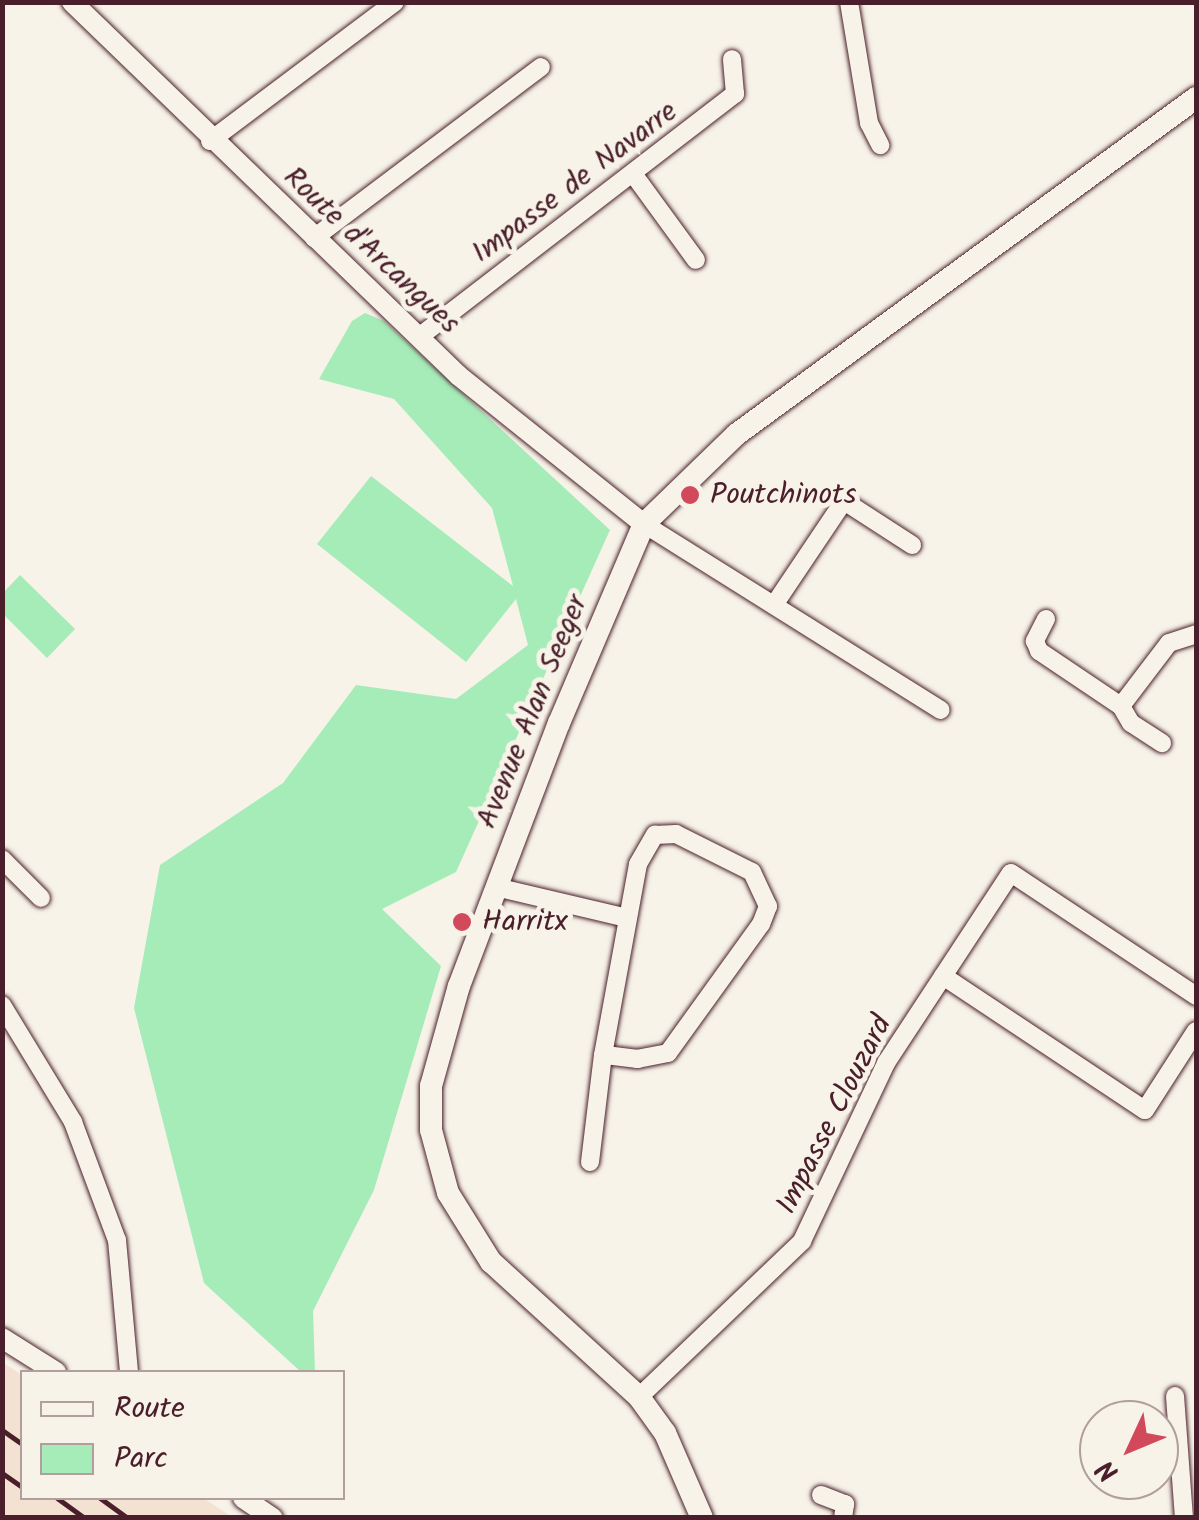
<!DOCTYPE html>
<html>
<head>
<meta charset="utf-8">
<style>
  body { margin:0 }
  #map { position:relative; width:1199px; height:1520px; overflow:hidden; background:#f7f3e8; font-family:Kalam,sans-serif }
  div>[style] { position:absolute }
  .built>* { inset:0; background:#f3e1d1 }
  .green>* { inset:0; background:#a6ecb8 }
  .roads { filter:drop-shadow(0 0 2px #4a1f2b) drop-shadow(0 0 2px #4a1f2b) }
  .minor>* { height:18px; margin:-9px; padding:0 9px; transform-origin:9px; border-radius:9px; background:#f7f3e8 }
  .tertiary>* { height:20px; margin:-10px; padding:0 10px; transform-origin:10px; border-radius:10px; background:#f7f3e8 }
  .secondary>* { height:22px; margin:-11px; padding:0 11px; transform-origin:11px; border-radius:11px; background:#f7f3e8 }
  .rail>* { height:5px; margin:-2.5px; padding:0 2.5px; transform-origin:2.5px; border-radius:2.5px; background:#4a1f2b }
  .dots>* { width:28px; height:28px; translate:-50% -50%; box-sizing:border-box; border:5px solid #f7f3e8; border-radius:50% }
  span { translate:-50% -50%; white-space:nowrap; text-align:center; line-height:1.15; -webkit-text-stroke:10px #f7f3e8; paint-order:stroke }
  .street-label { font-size:30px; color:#4a1f2b }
  .poi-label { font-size:30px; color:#4a1f2b }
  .left { translate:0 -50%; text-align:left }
  .frame { position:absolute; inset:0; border:5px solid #4a1f2b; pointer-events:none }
  .legend { position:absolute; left:20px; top:1370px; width:325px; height:130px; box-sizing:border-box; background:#f7f3e8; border:2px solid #b29e9c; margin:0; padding:12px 18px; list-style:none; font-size:30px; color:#4a1f2b }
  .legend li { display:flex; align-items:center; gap:20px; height:50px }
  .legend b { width:50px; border:2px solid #b29e9c }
  .north { position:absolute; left:1079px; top:1400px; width:100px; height:100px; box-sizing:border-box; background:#f7f3e8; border:2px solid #b29e9c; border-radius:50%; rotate:226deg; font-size:28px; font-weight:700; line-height:40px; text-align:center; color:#4a1f2b }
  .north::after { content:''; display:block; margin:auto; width:35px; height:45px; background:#d1495b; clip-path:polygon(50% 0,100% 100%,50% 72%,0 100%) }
</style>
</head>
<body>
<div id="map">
  <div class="built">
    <i style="clip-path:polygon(2px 1362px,22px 1375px,22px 1498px,203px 1498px,232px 1517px,3px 1517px)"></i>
  </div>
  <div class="green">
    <i style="clip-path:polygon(365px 313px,384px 321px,610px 530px,456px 872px,382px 909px,441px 966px,374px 1190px,313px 1311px,315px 1372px,301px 1372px,204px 1283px,134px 1008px,160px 865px,283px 783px,356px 685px,456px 699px,528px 645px,516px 599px,466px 662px,317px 544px,371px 476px,513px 586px,492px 508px,394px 399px,319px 379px,352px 321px)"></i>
    <i style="clip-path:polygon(20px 575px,75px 629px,47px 658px,3px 614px,3px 593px)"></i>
  </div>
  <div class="roads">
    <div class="minor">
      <i style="left:849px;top:2px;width:123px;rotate:80.6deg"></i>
      <i style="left:869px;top:123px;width:25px;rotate:63deg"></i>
      <i style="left:210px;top:141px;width:231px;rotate:-36.9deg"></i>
      <i style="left:634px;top:175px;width:105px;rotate:53.9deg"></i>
      <i style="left:314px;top:238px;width:284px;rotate:-37deg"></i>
      <i style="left:419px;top:337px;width:399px;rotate:-37.6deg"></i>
      <i style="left:735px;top:94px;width:35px;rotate:-95deg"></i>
      <i style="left:644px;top:524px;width:350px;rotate:32.1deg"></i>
      <i style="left:774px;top:605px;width:125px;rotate:-56.1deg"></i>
      <i style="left:844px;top:501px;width:81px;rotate:32.9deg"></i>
      <i style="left:1046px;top:619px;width:25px;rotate:117deg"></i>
      <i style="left:1035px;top:641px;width:11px;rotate:68deg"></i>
      <i style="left:1039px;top:651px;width:99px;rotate:33.9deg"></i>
      <i style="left:1121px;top:706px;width:79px;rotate:-52.7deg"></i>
      <i style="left:1169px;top:643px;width:28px;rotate:-18deg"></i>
      <i style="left:1121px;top:706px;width:20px;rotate:60deg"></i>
      <i style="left:1131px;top:723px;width:37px;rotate:33deg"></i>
      <i style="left:2px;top:859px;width:55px;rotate:45deg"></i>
      <i style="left:496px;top:887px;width:135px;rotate:13.3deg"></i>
      <i style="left:943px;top:976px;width:242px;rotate:33.6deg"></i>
      <i style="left:1145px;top:1110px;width:94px;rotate:-57.2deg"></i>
      <i style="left:2px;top:1005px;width:137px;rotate:58.7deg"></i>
      <i style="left:73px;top:1122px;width:126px;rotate:69.6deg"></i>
      <i style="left:117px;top:1240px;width:133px;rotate:84.8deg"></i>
      <i style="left:590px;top:1162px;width:108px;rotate:-83.1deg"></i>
      <i style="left:603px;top:1055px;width:194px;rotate:-79.6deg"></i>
      <i style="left:638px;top:864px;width:34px;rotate:-60deg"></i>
      <i style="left:655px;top:835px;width:21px;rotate:-3deg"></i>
      <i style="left:676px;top:834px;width:85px;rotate:26.6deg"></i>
      <i style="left:752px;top:872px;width:38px;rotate:65deg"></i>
      <i style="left:768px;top:906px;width:19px;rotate:111deg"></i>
      <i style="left:761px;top:924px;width:159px;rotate:125.8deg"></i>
      <i style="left:668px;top:1053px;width:31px;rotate:169deg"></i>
      <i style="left:638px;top:1059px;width:35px;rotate:-173deg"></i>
      <i style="left:1175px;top:1396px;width:122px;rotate:85.8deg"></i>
      <i style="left:639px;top:1397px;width:226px;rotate:-43.7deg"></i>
      <i style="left:802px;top:1241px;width:197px;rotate:-64.7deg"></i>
      <i style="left:886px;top:1063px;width:227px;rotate:-56.7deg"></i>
      <i style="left:1011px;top:873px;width:222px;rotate:33.6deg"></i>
      <i style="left:821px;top:1495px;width:26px;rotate:21deg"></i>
      <i style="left:845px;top:1504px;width:14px;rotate:98deg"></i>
    </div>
    <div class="tertiary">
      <i style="left:72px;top:2px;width:538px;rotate:44.02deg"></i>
      <i style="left:459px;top:376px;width:237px;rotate:38.7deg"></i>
      <i style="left:2px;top:1338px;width:64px;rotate:32.2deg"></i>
      <i style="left:243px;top:1498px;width:36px;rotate:34deg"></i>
    </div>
    <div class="secondary">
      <i style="left:702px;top:1518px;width:93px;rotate:-113.5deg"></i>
      <i style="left:665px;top:1433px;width:44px;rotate:-125.8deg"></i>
      <i style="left:639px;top:1397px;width:200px;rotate:-137.6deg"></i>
      <i style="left:491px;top:1262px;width:81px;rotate:-121.9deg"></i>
      <i style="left:448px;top:1193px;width:65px;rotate:-105.1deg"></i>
      <i style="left:431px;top:1130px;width:44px;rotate:-90deg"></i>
      <i style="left:431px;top:1086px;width:104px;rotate:-74.4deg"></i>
      <i style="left:459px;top:986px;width:281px;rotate:-69.2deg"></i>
      <i style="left:559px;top:723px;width:216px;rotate:-66.9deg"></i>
      <i style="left:644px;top:524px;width:129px;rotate:-44.1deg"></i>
      <i style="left:737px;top:434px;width:569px;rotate:-36.21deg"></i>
    </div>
  </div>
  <div class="rail">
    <i style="left:2px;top:1430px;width:24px;rotate:35deg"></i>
    <i style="left:2px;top:1473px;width:24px;rotate:35deg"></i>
    <i style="left:57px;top:1498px;width:34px;rotate:36deg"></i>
    <i style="left:100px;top:1498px;width:34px;rotate:36deg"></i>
  </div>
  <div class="dots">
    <i style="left:690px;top:495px;background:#d1495b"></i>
    <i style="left:462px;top:922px;background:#d1495b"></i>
  </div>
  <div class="street-label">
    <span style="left:575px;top:183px;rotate:-37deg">Impasse de Navarre</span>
    <span style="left:371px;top:251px;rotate:43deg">Route d'Arcangues</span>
    <span style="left:533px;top:712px;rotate:-68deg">Avenue Alan Seeger</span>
    <span style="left:835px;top:1115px;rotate:-63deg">Impasse Clouzard</span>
  </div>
  <div class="poi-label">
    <span class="left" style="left:710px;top:495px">Poutchinots</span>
    <span class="left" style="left:482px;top:922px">Harritx</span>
  </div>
  <div class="frame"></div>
  <ul class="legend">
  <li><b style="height:12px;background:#f7f3e8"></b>Route</li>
  <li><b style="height:28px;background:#a6ecb8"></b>Parc</li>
  </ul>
  <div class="north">N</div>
</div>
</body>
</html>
